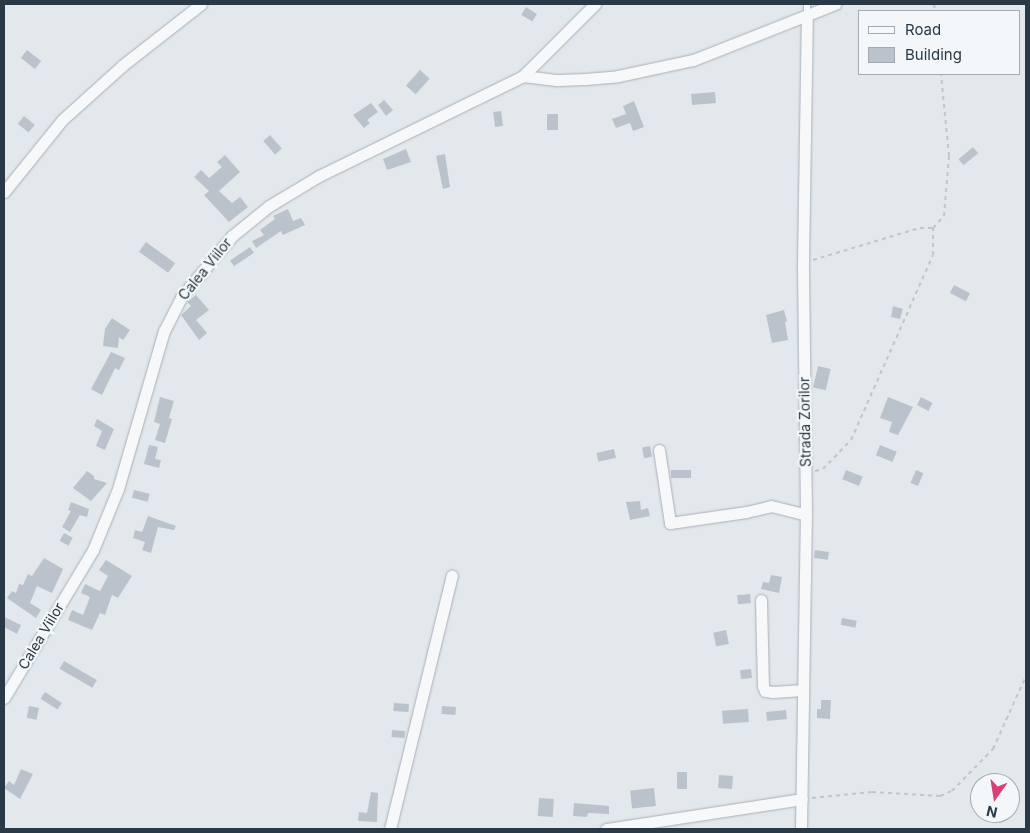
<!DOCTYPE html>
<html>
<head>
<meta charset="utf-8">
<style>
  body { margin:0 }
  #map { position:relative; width:1030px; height:833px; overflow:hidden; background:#e3e8ec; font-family:Inter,sans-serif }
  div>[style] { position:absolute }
  .building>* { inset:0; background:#bac3cb; transform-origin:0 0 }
  .path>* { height:2px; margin-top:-1px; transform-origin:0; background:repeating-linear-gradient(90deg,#c1c6cb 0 4px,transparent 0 8px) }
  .roads { filter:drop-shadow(0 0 1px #a7b0b7) drop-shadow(0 0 1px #a7b0b7) }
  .service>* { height:5.5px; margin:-2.75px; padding:0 2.75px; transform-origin:2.75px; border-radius:2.75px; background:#f6f8fa }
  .minor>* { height:11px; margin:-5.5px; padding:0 5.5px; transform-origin:5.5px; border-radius:5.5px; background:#f6f8fa }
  span { translate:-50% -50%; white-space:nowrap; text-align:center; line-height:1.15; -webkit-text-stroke:4.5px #f3f7f9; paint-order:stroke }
  .street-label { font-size:14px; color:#293946 }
  .frame { position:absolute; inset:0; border:5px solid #293946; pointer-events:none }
  .legend { position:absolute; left:858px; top:10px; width:162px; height:65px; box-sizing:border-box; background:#f3f7f9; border:1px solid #a2abb1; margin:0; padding:6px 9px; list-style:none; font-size:15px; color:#293946 }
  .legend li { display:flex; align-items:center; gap:10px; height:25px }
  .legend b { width:25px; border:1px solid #a2abb1 }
  .north { position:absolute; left:970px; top:773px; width:50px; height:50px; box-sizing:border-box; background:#f3f7f9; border:1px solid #a2abb1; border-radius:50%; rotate:193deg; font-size:14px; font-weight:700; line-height:20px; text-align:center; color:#293946 }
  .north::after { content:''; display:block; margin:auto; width:18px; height:22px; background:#da4075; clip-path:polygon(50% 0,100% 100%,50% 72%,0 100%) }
</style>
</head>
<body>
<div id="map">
  <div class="building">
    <i style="left:526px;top:7px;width:13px;height:9px;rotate:32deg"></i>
    <i style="left:27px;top:50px;width:18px;height:10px;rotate:38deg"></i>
    <i style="left:420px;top:70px;width:13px;height:21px;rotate:42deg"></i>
    <i style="left:715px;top:92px;width:11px;height:24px;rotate:85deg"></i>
    <i style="clip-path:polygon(384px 100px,393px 110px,386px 116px,378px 105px)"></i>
    <i style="clip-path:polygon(634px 101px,644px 127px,633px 131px,630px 123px,616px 128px,612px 119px,626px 114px,623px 106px)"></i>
    <i style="clip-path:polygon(371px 103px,378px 112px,367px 120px,370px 123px,364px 128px,353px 115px)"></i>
    <i style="left:501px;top:111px;width:15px;height:8px;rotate:82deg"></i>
    <i style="left:547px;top:114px;width:11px;height:16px"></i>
    <i style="left:24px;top:116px;width:14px;height:10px;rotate:39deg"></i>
    <i style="left:270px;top:135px;width:18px;height:9px;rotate:49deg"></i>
    <i style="left:973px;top:147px;width:8px;height:19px;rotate:50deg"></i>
    <i style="clip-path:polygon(406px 149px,411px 162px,387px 170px,383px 159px)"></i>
    <i style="clip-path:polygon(445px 154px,450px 187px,443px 189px,436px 156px)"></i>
    <i style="clip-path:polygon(225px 155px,240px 172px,219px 191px,232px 203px,240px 197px,248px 207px,229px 222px,204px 195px,209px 191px,194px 177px,201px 170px,209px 178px,222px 167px,217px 162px)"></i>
    <i style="clip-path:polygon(288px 209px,293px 221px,301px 218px,305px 225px,283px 235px,281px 231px,256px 248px,252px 241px,264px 235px,260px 230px,275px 219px,273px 216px)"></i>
    <i style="left:146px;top:242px;width:36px;height:12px;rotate:36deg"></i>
    <i style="left:250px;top:247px;width:7px;height:24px;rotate:56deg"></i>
    <i style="left:954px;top:285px;width:18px;height:9px;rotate:27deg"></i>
    <i style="clip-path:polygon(196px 295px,209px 310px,196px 320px,207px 333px,199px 340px,181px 315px,191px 306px,187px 302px)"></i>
    <i style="clip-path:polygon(893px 306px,903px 309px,900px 319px,891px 317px)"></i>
    <i style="clip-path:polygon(784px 310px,787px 321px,785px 322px,788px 340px,772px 343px,766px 315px)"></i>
    <i style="clip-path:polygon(112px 318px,130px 330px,123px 340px,119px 337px,118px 348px,103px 346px,105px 329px)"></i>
    <i style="clip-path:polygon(111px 352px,125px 358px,119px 370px,115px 368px,102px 395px,91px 389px)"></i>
    <i style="left:818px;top:366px;width:13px;height:22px;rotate:13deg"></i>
    <i style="clip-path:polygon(160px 397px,174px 401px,169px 418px,172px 419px,165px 443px,155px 440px,160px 424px,154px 422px)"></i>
    <i style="clip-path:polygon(888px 397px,913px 407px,898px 435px,889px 432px,892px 422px,880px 418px)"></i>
    <i style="left:921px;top:397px;width:13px;height:9px;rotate:27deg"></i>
    <i style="clip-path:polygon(97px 419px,114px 429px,105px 450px,96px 446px,102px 431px,94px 426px)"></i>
    <i style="clip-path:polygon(149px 445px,158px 447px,155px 459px,161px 460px,159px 468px,144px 464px)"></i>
    <i style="left:880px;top:445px;width:18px;height:11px;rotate:22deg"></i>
    <i style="left:650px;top:446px;width:11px;height:8px;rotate:80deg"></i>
    <i style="left:614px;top:449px;width:9px;height:18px;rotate:77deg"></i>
    <i style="left:691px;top:470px;width:8px;height:20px;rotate:90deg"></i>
    <i style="left:846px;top:470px;width:18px;height:10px;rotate:22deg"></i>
    <i style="left:916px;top:470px;width:8px;height:14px;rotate:23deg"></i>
    <i style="clip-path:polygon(87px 471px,94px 476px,94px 479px,107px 483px,91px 501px,73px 488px)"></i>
    <i style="left:134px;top:490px;width:16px;height:8px;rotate:14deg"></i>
    <i style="clip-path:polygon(640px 501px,641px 510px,648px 508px,650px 516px,630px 520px,626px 502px)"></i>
    <i style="clip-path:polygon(71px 502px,89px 509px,87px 517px,80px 515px,70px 532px,62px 527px,71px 511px,68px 510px)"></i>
    <i style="clip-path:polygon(148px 516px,176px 526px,174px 530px,158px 527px,151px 553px,142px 550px,145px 542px,133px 538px,135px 530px,142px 532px)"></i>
    <i style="left:64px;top:533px;width:10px;height:9px;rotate:29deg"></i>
    <i style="left:815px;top:550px;width:14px;height:8px;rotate:8deg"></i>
    <i style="clip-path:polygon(44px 558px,63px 569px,52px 593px,37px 586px,30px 603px,41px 610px,36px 618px,7px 598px,12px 591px,16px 593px,19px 584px,23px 585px,28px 574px,32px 576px)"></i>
    <i style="clip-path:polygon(106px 560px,132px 576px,118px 598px,112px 595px,105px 615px,100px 613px,92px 630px,68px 620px,72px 610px,83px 615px,90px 597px,81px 593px,85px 584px,100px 591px,108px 576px,99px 570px)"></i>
    <i style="clip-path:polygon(771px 575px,782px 577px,779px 593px,761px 589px,763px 582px,769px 583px)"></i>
    <i style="left:750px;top:594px;width:9px;height:13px;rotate:84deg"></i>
    <i style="clip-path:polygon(4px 617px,21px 625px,17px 634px,4px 627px)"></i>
    <i style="left:842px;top:618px;width:15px;height:7px;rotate:11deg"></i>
    <i style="left:726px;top:630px;width:14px;height:13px;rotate:78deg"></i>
    <i style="left:64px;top:661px;width:38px;height:9px;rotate:30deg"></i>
    <i style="left:751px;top:669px;width:9px;height:11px;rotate:84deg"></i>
    <i style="left:45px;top:692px;width:20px;height:8px;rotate:33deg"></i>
    <i style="clip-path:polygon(821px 700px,831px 700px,830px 719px,817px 718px,817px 709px,821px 709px)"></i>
    <i style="left:394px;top:703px;width:15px;height:8px;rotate:4deg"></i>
    <i style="left:29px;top:706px;width:10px;height:12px;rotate:11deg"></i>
    <i style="left:442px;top:706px;width:14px;height:8px;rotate:4deg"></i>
    <i style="left:748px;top:709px;width:13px;height:26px;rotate:86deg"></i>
    <i style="left:786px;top:710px;width:9px;height:20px;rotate:84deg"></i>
    <i style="left:392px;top:730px;width:13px;height:7px;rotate:4deg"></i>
    <i style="clip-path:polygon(21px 769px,33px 774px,20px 799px,4px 788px,9px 781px,14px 785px)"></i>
    <i style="left:677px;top:772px;width:10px;height:17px"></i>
    <i style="left:719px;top:775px;width:14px;height:13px;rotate:4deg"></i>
    <i style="left:654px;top:788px;width:18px;height:24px;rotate:84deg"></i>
    <i style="clip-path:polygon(371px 792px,378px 793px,377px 822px,358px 821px,359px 812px,367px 813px)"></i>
    <i style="left:539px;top:798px;width:15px;height:18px;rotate:4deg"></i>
    <i style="clip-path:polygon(574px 803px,609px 806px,609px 814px,588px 813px,587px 817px,573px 816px)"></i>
  </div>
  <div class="path">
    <i style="left:934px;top:4px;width:7px;rotate:82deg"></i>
    <i style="left:813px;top:260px;width:112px;rotate:-16.7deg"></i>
    <i style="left:920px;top:228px;width:13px"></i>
    <i style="left:815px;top:471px;width:8px;rotate:-14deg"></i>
    <i style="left:823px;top:469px;width:40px;rotate:-46deg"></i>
    <i style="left:851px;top:440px;width:202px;rotate:-66.1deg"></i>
    <i style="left:933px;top:255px;width:27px;rotate:-90deg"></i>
    <i style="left:933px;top:228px;width:16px;rotate:-47deg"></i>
    <i style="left:944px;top:216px;width:60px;rotate:-85.2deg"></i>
    <i style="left:949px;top:156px;width:82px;rotate:-95.6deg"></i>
    <i style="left:812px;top:798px;width:60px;rotate:-5.7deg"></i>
    <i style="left:872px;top:792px;width:68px;rotate:3.4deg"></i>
    <i style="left:940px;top:796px;width:13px;rotate:-23deg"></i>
    <i style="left:952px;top:791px;width:59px;rotate:-45.7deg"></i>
    <i style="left:993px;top:749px;width:80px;rotate:-65.7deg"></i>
  </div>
  <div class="roads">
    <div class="service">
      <i style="left:807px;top:16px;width:12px;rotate:-90deg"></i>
    </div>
    <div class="minor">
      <i style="left:523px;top:76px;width:35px;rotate:7deg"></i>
      <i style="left:558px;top:80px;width:28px;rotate:-2deg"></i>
      <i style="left:586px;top:79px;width:32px;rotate:-5deg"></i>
      <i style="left:618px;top:76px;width:77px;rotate:-12deg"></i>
      <i style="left:693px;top:60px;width:153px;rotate:-21.5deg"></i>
      <i style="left:4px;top:192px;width:92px;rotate:-51.1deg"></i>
      <i style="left:62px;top:120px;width:82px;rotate:-42deg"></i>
      <i style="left:123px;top:65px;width:99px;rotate:-38deg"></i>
      <i style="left:659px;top:450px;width:74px;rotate:81.4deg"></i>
      <i style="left:670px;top:523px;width:77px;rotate:-8.2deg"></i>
      <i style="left:746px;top:512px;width:26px;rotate:-13deg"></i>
      <i style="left:771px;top:506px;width:36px;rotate:14deg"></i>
      <i style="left:761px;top:600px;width:86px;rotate:88.7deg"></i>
      <i style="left:763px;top:686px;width:5px;rotate:68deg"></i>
      <i style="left:765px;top:691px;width:8px;rotate:7deg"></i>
      <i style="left:773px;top:692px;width:30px;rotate:-4deg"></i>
      <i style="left:4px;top:698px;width:173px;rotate:-59deg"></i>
      <i style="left:93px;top:550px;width:66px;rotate:-67.7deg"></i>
      <i style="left:118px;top:489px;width:165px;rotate:-73.8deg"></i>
      <i style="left:164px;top:331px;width:38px;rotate:-63deg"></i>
      <i style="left:181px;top:297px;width:80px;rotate:-50.1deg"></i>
      <i style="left:232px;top:236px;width:48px;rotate:-39deg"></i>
      <i style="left:269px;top:206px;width:58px;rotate:-31deg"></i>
      <i style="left:319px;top:176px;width:227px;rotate:-26.1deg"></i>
      <i style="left:523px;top:76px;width:102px;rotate:-45deg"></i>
      <i style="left:390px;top:829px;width:261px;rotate:-76.3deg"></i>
      <i style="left:606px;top:829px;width:198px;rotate:-8.7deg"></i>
      <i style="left:801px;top:829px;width:314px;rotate:-89.1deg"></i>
      <i style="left:806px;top:515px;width:252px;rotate:-90.7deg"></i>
      <i style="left:803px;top:263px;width:247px;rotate:-89.1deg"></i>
    </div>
  </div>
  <div class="street-label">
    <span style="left:205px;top:269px;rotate:-51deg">Calea Viilor</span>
    <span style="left:805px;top:422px;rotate:-91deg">Strada Zorilor</span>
    <span style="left:41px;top:636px;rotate:-59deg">Calea Viilor</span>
  </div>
  <div class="frame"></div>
  <ul class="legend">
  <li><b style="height:6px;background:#f6f8fa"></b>Road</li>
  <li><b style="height:14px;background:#bac3cb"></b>Building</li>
  </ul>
  <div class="north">N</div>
</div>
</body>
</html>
